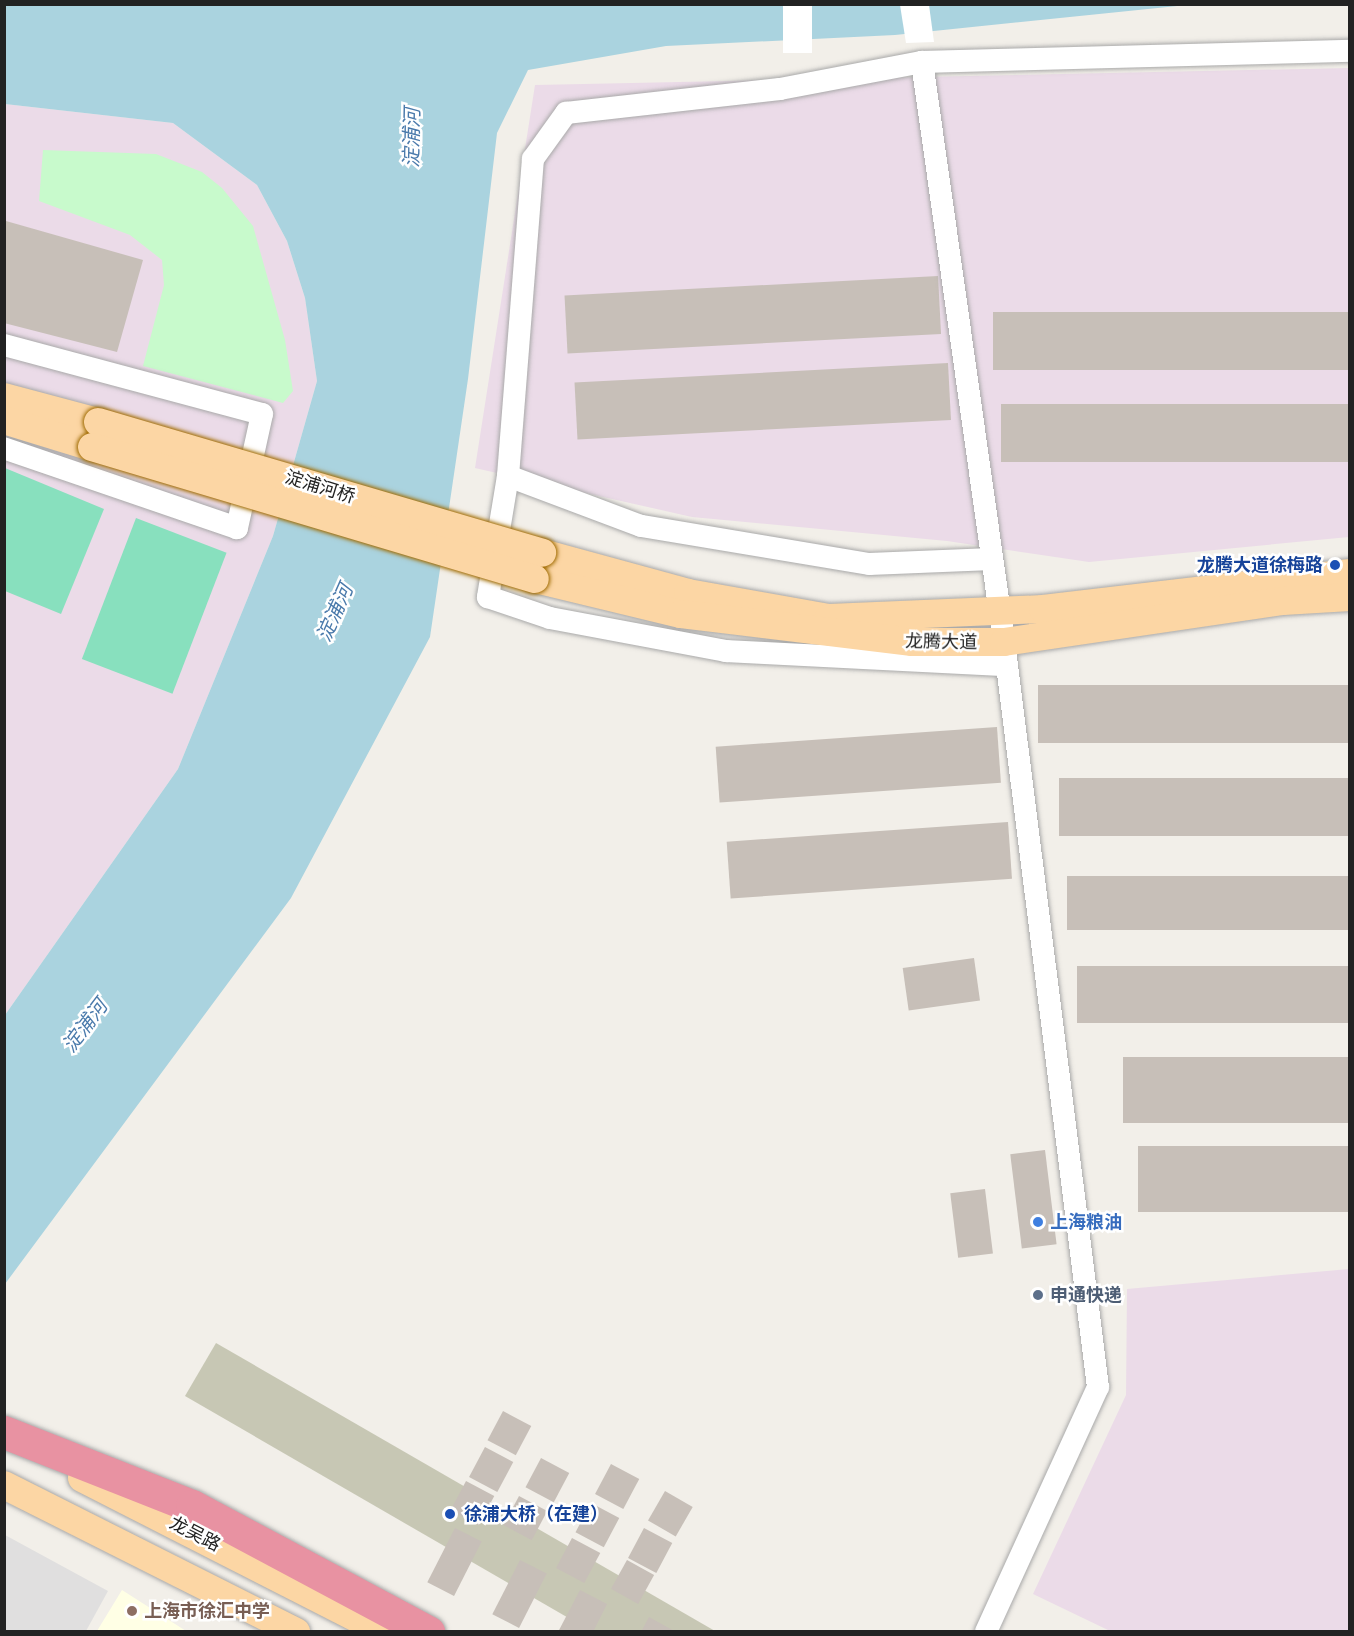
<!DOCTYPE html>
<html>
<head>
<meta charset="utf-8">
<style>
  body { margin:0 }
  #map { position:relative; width:1354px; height:1636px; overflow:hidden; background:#f2efe9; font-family:"DejaVu Sans","Noto Sans SC",sans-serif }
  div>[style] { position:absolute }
  .residential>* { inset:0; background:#e0dfdf }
  .industrial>* { inset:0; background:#ebdbe8 }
  .education>* { inset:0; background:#ffffe5 }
  .construction>* { inset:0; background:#c7c7b4 }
  .park>* { inset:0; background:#c8facc }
  .pitch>* { inset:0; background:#88e0be; transform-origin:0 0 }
  .water>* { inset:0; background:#aad3df }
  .pier>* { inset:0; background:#fff; transform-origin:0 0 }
  .building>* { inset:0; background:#c7bfb8; transform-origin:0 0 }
  .roads { filter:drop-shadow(0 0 2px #a9a9a9) drop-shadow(0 0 2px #a9a9a9) }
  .minor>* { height:22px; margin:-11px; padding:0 11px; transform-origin:11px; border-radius:11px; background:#fff }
  .major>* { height:28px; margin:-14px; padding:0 14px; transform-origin:14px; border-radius:14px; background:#fcd6a4 }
  .highway>* { height:33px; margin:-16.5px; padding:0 16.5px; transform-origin:16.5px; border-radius:16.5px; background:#e892a2 }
  .bridges { filter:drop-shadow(0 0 2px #a06b00) drop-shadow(0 0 2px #a06b00) }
  .major-bridge>* { height:28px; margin:-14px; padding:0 14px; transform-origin:14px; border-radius:14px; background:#fcd6a4 }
  .dots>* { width:16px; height:16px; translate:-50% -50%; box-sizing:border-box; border:3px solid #fff; border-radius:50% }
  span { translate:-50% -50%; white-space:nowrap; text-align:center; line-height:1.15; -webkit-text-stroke:5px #fff; paint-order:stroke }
  .street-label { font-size:18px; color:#222 }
  .transit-label { font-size:18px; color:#164399; font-weight:700 }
  .right { translate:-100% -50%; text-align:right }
  .left { translate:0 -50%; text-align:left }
  .shop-label { font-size:18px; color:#366cbe; font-weight:700 }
  .service-label { font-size:18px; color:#4e5e75; font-weight:700 }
  .education-label { font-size:18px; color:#785e54; font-weight:700 }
  .water-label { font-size:20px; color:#4a7aab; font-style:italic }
  .frame { position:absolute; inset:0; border:6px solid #222; pointer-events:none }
</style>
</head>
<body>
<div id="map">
  <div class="residential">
    <i style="clip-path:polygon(5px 1535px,108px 1591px,86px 1631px,5px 1631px)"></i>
  </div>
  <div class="industrial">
    <i style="clip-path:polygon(1349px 68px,1349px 537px,1089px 562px,947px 541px,692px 517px,475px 468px,535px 85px)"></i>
    <i style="clip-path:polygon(5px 104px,173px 123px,257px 185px,287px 241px,305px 298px,317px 381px,273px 536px,178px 769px,5px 1015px)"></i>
    <i style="clip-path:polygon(1349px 1269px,1349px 1631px,1110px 1631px,1033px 1594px,1126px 1395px,1127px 1289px)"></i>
  </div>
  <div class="education">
    <i style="clip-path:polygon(122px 1590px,186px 1631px,97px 1631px)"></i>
  </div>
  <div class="construction">
    <i style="clip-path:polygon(216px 1343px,715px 1631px,591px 1631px,185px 1396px)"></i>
  </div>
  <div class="park">
    <i style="clip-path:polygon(43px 150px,156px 154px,202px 172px,222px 188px,253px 226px,285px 340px,293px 391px,283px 403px,143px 366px,164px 285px,162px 260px,130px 235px,39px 201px)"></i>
  </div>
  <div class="pitch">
    <i style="clip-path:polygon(5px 468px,104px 509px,61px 614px,5px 591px)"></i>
    <i style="left:136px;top:518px;width:97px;height:151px;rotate:21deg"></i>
  </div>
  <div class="water">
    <i style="clip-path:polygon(5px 5px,1187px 5px,895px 35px,666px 46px,528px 70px,497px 133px,468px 379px,430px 637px,291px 898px,5px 1284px,5px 1015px,178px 769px,273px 536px,317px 381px,305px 298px,287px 241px,257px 185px,173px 123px,5px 104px)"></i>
  </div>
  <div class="pier">
    <i style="left:783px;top:5px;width:29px;height:48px"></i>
    <i style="clip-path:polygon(900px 5px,929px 5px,934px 42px,906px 43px)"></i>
  </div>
  <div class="building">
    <i style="clip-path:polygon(6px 221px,143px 260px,117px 352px,4px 323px)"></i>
    <i style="left:938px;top:276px;width:58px;height:374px;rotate:87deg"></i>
    <i style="left:1350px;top:312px;width:58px;height:357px;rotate:90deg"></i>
    <i style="left:948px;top:363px;width:57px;height:374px;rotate:87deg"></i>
    <i style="left:1350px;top:404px;width:58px;height:349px;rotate:90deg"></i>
    <i style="left:1350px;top:685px;width:58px;height:312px;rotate:90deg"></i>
    <i style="left:997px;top:727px;width:56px;height:282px;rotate:86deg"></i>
    <i style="left:1350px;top:778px;width:58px;height:291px;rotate:90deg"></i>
    <i style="left:1008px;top:822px;width:57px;height:282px;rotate:86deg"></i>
    <i style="left:1350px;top:876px;width:54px;height:283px;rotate:90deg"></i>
    <i style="left:974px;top:958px;width:43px;height:72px;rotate:82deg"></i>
    <i style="left:1350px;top:966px;width:57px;height:273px;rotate:90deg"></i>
    <i style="left:1350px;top:1057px;width:66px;height:227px;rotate:90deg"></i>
    <i style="left:1350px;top:1146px;width:66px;height:212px;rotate:90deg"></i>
    <i style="left:1045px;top:1150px;width:95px;height:35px;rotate:83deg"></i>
    <i style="left:985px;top:1189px;width:65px;height:35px;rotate:83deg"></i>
    <i style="left:503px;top:1411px;width:32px;height:33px;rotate:28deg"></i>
    <i style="left:485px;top:1447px;width:32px;height:34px;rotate:28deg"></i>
    <i style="left:541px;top:1458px;width:32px;height:33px;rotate:28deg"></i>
    <i style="left:611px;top:1464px;width:32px;height:34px;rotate:28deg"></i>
    <i style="left:466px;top:1481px;width:32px;height:33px;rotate:28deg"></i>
    <i style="left:665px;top:1491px;width:32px;height:34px;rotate:30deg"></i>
    <i style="left:519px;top:1496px;width:32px;height:33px;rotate:28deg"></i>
    <i style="left:591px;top:1503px;width:32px;height:33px;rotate:28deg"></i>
    <i style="left:455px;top:1528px;width:30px;height:61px;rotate:27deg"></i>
    <i style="left:644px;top:1528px;width:32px;height:34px;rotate:28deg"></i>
    <i style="left:572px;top:1538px;width:32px;height:34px;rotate:28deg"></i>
    <i style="left:520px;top:1560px;width:30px;height:61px;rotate:27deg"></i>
    <i style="left:627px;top:1560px;width:31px;height:33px;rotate:29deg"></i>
    <i style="clip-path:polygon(580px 1590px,607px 1604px,593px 1632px,558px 1632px)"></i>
    <i style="clip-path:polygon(649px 1617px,676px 1632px,641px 1632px)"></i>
  </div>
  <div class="roads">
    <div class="minor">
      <i style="left:922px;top:62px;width:586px;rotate:81.95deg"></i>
      <i style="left:1004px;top:642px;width:751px;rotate:82.81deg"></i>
      <i style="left:1098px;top:1387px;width:269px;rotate:114.6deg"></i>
      <i style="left:4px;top:345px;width:267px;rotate:15deg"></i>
      <i style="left:262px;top:414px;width:117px;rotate:102.4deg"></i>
      <i style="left:237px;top:528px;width:246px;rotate:-161.1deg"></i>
      <i style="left:508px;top:476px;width:123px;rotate:99.4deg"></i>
      <i style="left:488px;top:597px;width:65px;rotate:18.7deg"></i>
      <i style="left:550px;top:618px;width:179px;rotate:10.6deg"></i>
      <i style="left:726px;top:651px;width:280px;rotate:2.9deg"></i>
      <i style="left:992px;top:559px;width:123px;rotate:177.7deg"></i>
      <i style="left:869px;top:564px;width:231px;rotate:-170.5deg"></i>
      <i style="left:641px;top:526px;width:142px;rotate:-159.4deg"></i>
      <i style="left:508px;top:476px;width:318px;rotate:-85.5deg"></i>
      <i style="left:533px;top:159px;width:57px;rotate:-54.3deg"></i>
      <i style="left:566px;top:113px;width:215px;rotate:-6.4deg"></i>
      <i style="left:780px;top:89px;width:145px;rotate:-10.8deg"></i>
      <i style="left:922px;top:62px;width:428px;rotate:-1.5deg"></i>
    </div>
    <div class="major">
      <i style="left:4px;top:397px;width:97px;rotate:14.9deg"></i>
      <i style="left:4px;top:420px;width:92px;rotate:17.1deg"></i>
      <i style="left:542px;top:553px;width:151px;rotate:15.3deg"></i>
      <i style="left:688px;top:593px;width:143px;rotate:10.1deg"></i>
      <i style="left:829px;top:618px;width:214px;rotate:-2.4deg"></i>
      <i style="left:1043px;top:609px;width:309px;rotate:-6.7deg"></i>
      <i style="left:535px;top:579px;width:150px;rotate:13.5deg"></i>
      <i style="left:681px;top:614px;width:233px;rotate:6.9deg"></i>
      <i style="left:912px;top:642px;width:92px"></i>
      <i style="left:1004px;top:642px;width:282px;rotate:-8.4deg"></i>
      <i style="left:1283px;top:601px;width:67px;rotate:-3.4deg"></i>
      <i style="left:82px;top:1478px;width:339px;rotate:27deg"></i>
      <i style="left:4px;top:1485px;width:327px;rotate:26.7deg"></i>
    </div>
    <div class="highway">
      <i style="left:4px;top:1432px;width:202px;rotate:21.5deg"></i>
      <i style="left:192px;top:1506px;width:268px;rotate:28.1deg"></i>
    </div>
  </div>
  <div class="bridges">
    <div class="major-bridge">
      <i style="left:98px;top:422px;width:463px;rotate:16.4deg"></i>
      <i style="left:92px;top:447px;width:462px;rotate:16.6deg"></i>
    </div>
  </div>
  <div class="dots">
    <i style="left:1335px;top:565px;background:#1a4fb4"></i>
    <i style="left:1038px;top:1222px;background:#3f7fe0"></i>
    <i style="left:1038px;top:1295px;background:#5c6f8a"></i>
    <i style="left:450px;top:1514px;background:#1a4fb4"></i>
    <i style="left:132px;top:1611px;background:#8d6e63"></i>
  </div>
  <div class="street-label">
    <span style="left:320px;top:487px;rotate:17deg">淀浦河桥</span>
    <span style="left:941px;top:642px;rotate:1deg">龙腾大道</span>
    <span style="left:195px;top:1534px;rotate:27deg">龙吴路</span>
  </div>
  <div class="transit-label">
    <span class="right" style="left:1323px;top:565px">龙腾大道徐梅路</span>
    <span class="left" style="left:464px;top:1514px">徐浦大桥（在建）</span>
  </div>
  <div class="shop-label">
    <span class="left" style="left:1050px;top:1222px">上海粮油</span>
  </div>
  <div class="service-label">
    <span class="left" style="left:1050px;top:1295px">申通快递</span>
  </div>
  <div class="education-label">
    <span class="left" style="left:144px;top:1611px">上海市徐汇中学</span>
  </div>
  <div class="water-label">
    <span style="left:412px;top:138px;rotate:-89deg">淀浦河</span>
    <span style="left:335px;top:613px;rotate:-66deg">淀浦河</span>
    <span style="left:85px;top:1026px;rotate:-53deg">淀浦河</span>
  </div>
  <div class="frame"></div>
</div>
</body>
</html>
